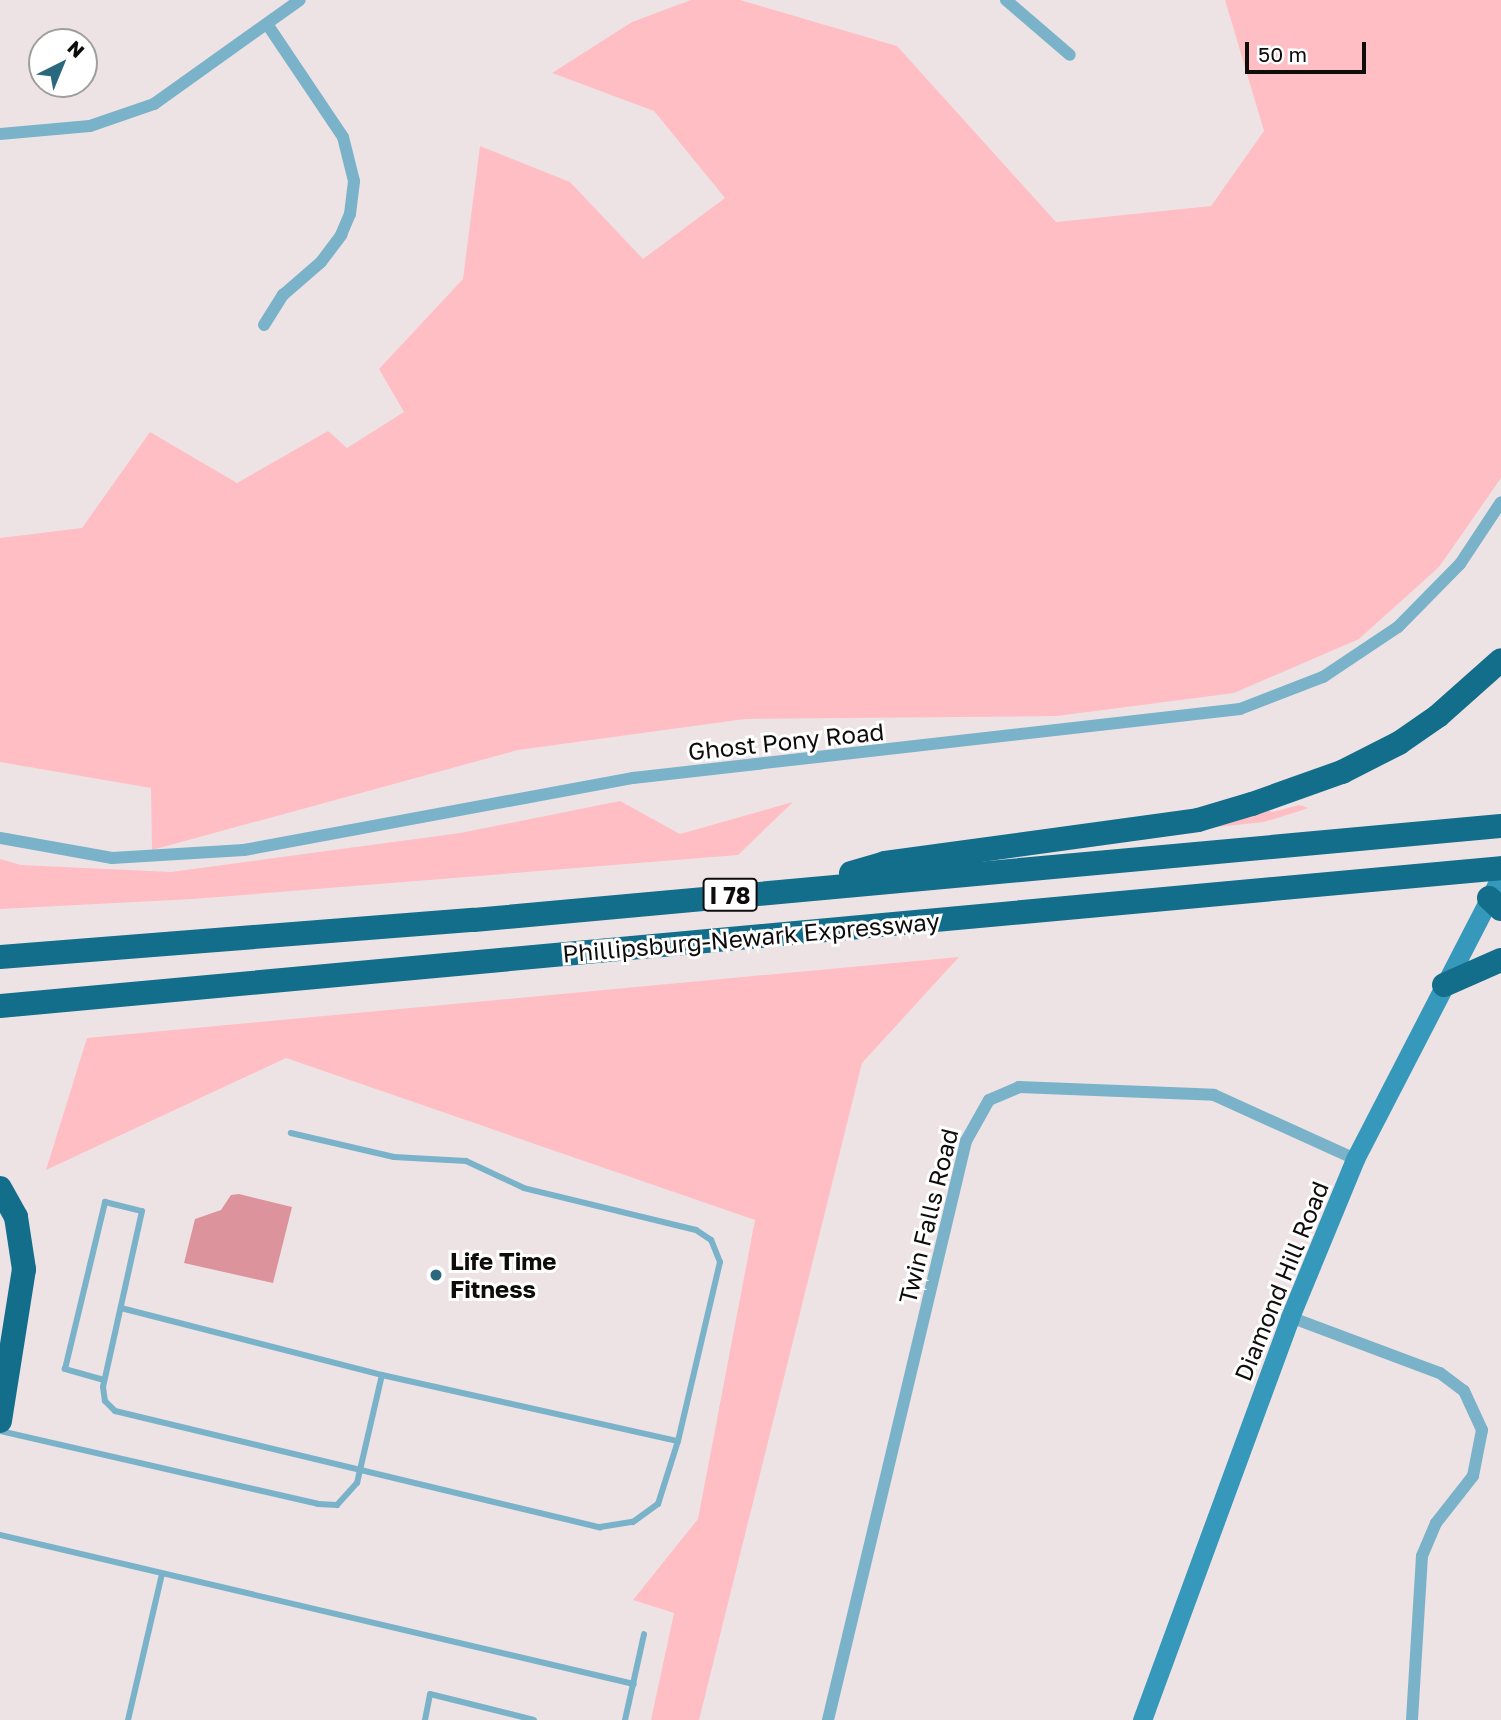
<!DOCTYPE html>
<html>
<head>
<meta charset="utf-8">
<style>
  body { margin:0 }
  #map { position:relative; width:1501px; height:1720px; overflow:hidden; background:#eee3e4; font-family:"Golos Text",sans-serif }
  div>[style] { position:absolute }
  .green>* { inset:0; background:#ffbec4 }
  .water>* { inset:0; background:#dd939c }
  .lane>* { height:6px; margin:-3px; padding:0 3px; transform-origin:3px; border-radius:3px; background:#7ab3c9 }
  .street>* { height:12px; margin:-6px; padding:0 6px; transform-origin:6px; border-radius:6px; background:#7ab3c9 }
  .secondary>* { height:19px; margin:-9.5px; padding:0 9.5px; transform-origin:9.5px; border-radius:9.5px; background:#3698ba }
  .highway>* { height:24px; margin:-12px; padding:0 12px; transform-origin:12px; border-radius:12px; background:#126e8a }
  .dots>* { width:19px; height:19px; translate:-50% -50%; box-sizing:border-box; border:4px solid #fff; border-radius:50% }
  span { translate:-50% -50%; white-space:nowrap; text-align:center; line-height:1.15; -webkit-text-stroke:6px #fff; paint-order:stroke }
  .shield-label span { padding:2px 5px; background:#fff; border:2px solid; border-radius:5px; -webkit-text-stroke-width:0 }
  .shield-label { font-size:23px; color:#0f0c0c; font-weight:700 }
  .street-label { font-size:24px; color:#0f0c0c }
  .poi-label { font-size:24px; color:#0f0c0c; font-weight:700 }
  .left { translate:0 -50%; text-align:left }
  .north { position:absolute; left:28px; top:28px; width:70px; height:70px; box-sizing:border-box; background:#fff; border:2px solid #9f9e9e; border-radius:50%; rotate:43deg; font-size:19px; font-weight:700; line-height:28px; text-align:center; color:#0f0c0c }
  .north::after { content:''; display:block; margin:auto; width:24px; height:32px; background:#2a687e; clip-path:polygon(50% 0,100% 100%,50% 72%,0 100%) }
  .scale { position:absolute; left:1245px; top:42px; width:121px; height:32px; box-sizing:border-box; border:4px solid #0f0c0c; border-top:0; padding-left:9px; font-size:21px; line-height:24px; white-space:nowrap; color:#0f0c0c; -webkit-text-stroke:5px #fff; paint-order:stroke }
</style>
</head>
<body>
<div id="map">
  <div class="green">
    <i style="clip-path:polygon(691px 0,740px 0,897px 46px,1056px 222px,1211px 206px,1264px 131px,1225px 0,1501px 0,1501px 478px,1439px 567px,1359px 639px,1234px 693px,1057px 716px,745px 719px,518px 750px,152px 850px,151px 788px,0 762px,0 538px,82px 528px,150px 432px,237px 483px,328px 431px,347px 448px,404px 412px,379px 369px,463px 279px,480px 146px,570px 182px,643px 259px,725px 198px,654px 111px,552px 73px,632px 22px)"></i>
    <i style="clip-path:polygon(620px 801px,680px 834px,793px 802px,738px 855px,193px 899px,0 909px,0 859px,21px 865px,171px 872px,460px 833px)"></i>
    <i style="clip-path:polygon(1299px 805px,1309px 808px,1264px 822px,1198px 829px,1262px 809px,1273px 812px)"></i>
    <i style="clip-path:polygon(959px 957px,862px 1063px,699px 1720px,651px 1720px,674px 1613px,633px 1600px,698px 1519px,755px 1220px,286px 1058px,46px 1170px,87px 1038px)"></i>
  </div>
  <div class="water">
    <i style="clip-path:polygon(239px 1194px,292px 1207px,273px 1283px,184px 1263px,195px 1219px,221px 1210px,231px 1195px)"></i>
  </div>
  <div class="lane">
    <i style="left:121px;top:1308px;width:269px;rotate:14.4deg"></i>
    <i style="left:382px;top:1375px;width:303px;rotate:12.6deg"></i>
    <i style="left:104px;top:1380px;width:41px;rotate:-164.2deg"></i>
    <i style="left:65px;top:1369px;width:172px;rotate:-76.5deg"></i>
    <i style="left:105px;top:1202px;width:38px;rotate:14deg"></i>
    <i style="left:142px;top:1211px;width:180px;rotate:102.5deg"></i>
    <i style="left:103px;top:1387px;width:14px;rotate:82deg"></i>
    <i style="left:105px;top:1401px;width:14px;rotate:45deg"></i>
    <i style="left:115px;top:1411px;width:499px;rotate:13.5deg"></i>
    <i style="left:600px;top:1527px;width:33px;rotate:-9deg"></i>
    <i style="left:633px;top:1522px;width:31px;rotate:-36deg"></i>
    <i style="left:658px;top:1504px;width:66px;rotate:-72.4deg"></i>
    <i style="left:678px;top:1441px;width:184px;rotate:-76.8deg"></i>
    <i style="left:720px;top:1262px;width:24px;rotate:-112deg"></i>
    <i style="left:711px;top:1240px;width:18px;rotate:-146deg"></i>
    <i style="left:696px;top:1230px;width:177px;rotate:-166.3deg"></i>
    <i style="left:524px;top:1188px;width:64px;rotate:-155deg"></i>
    <i style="left:466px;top:1161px;width:72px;rotate:-176.8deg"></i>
    <i style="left:394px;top:1157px;width:106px;rotate:-166.9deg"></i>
    <i style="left:0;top:1431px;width:326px;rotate:12.9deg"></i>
    <i style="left:318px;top:1504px;width:19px;rotate:3deg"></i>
    <i style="left:337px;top:1505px;width:30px;rotate:-48deg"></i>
    <i style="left:357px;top:1483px;width:111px;rotate:-77deg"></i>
    <i style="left:0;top:1535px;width:651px;rotate:13.23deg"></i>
    <i style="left:128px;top:1720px;width:150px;rotate:-76.9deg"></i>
    <i style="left:425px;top:1720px;width:26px;rotate:-79deg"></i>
    <i style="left:430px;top:1694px;width:107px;rotate:14deg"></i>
    <i style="left:625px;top:1720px;width:88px;rotate:-77.5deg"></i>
  </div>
  <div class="street">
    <i style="left:1006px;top:0;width:84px;rotate:40.7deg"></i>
    <i style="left:0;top:134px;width:90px;rotate:-5.1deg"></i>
    <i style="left:90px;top:126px;width:68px;rotate:-19deg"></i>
    <i style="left:154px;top:104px;width:179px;rotate:-35.5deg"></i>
    <i style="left:264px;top:325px;width:36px;rotate:-58deg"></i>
    <i style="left:283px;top:295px;width:50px;rotate:-41deg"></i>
    <i style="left:321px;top:262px;width:34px;rotate:-53deg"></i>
    <i style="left:341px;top:235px;width:23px;rotate:-67deg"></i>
    <i style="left:350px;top:214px;width:33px;rotate:-83deg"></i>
    <i style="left:354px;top:181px;width:45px;rotate:-104deg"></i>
    <i style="left:343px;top:137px;width:136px;rotate:-123.9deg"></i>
    <i style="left:0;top:838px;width:114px;rotate:10.1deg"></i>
    <i style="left:112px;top:858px;width:132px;rotate:-3.5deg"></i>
    <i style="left:244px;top:850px;width:396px;rotate:-10.5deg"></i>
    <i style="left:633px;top:778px;width:611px;rotate:-6.49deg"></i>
    <i style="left:1240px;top:709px;width:89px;rotate:-21.1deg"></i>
    <i style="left:1323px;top:677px;width:90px;rotate:-33.7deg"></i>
    <i style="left:1398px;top:627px;width:88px;rotate:-45.5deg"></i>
    <i style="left:1460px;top:564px;width:74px;rotate:-56.5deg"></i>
    <i style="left:1290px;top:1317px;width:160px;rotate:20.5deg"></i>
    <i style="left:1440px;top:1373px;width:30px;rotate:37deg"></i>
    <i style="left:1464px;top:1391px;width:43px;rotate:65.2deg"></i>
    <i style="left:1482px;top:1430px;width:47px;rotate:101.1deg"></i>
    <i style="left:1473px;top:1476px;width:60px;rotate:128.2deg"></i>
    <i style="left:1436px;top:1523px;width:36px;rotate:113deg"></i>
    <i style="left:1422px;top:1556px;width:164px;rotate:93.5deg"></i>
    <i style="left:828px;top:1720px;width:595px;rotate:-76.59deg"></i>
    <i style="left:966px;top:1141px;width:47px;rotate:-60.7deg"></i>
    <i style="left:989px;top:1100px;width:33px;rotate:-23deg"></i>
    <i style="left:1019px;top:1087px;width:195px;rotate:2.3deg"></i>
    <i style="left:1214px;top:1095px;width:155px;rotate:24.4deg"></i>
  </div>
  <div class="secondary">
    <i style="left:1142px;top:1720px;width:429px;rotate:-69.8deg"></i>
    <i style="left:1290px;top:1317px;width:171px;rotate:-67.6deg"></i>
    <i style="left:1355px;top:1159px;width:318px;rotate:-62.7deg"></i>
  </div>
  <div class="highway">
    <i style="left:851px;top:873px;width:35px;rotate:-16deg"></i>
    <i style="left:885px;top:863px;width:316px;rotate:-7.8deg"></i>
    <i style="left:1198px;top:820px;width:56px;rotate:-16.5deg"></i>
    <i style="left:1252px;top:804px;width:96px;rotate:-19.6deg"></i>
    <i style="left:1342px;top:772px;width:64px;rotate:-27deg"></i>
    <i style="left:1399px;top:743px;width:47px;rotate:-34.7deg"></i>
    <i style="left:1438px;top:716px;width:84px;rotate:-41.6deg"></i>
    <i style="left:1489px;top:898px;width:16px;rotate:43deg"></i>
    <i style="left:0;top:957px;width:475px;rotate:-4.5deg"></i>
    <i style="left:474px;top:920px;width:1031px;rotate:-5.23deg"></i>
    <i style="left:1444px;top:985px;width:62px;rotate:-23.7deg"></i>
    <i style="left:0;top:1006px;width:1507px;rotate:-5.25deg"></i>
    <i style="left:0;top:1188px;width:33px;rotate:61deg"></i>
    <i style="left:16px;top:1217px;width:53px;rotate:81.3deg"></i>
    <i style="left:24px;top:1269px;width:154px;rotate:99deg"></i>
  </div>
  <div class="dots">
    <i style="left:436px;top:1275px;background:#2a687e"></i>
  </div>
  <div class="shield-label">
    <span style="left:730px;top:895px">I 78</span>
  </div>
  <div class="street-label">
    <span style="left:786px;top:741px;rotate:-6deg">Ghost Pony Road</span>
    <span style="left:751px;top:937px;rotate:-5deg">Phillipsburg-Newark Expressway</span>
    <span style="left:928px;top:1216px;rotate:-76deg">Twin Falls Road</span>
    <span style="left:1281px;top:1281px;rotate:-68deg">Diamond Hill Road</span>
  </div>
  <div class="poi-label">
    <span class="left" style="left:450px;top:1275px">Life Time<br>Fitness</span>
  </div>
  <div class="north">N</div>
  <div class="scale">50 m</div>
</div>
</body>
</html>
